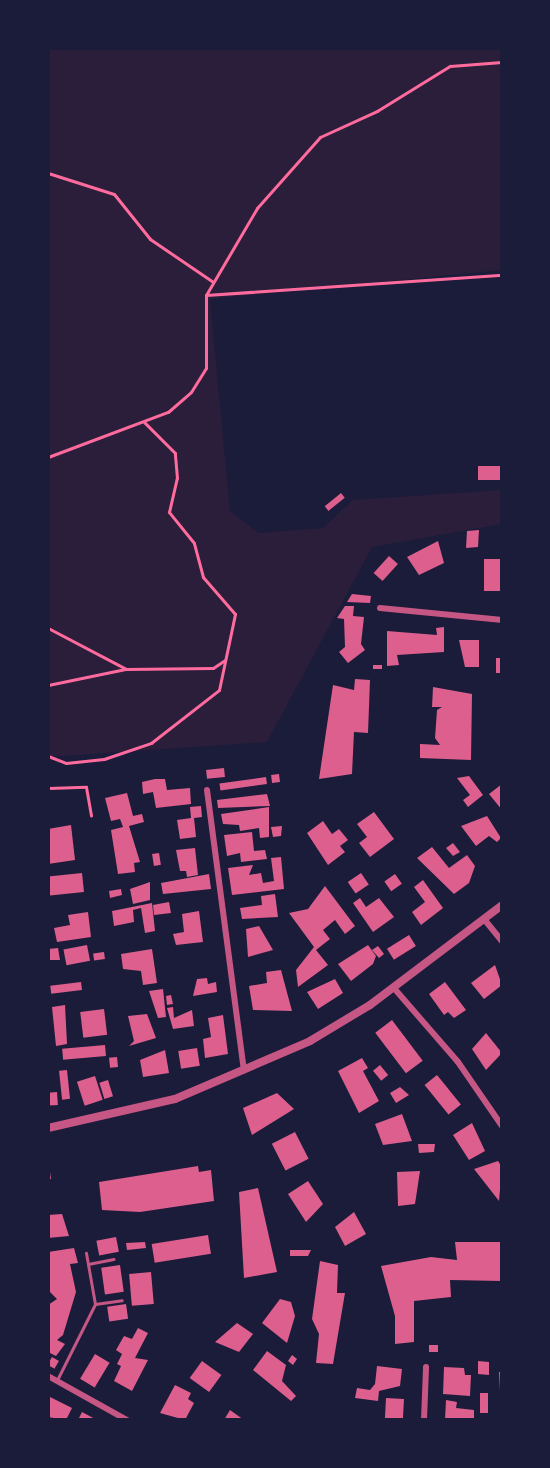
<!DOCTYPE html>
<html>
<head>
<meta charset="utf-8">
<style>
  body { margin:0 }
  #map { position:relative; width:550px; height:1468px; overflow:hidden; background:#1b1b3a; font-family:"Playfair Display",serif }
  div>[style] { position:absolute }
  .green>* { inset:0; background:#2a1e3b }
  .building>* { inset:0; background:#dd5f8e; transform-origin:0 0 }
  .path>* { height:3px; margin:-1.5px; padding:0 1.5px; transform-origin:1.5px; border-radius:1.5px; background:#ff6b9d }
  .service>* { height:3px; margin:-1.5px; padding:0 1.5px; transform-origin:1.5px; border-radius:1.5px; background:#c65784 }
  .minor>* { height:6px; margin:-3px; padding:0 3px; transform-origin:3px; border-radius:3px; background:#c65784 }
  .tertiary>* { height:8px; margin:-4px; padding:0 4px; transform-origin:4px; border-radius:4px; background:#c65784 }
  span { translate:-50% -50%; white-space:nowrap; text-align:center; line-height:1.15; -webkit-text-stroke:4.5px #1b1b3a; paint-order:stroke }
  .frame { position:absolute; inset:0; border:50px solid #1b1b3a; pointer-events:none }
</style>
</head>
<body>
<div id="map">
  <div class="green">
    <i style="clip-path:polygon(48px 48px,502px 48px,502px 270px,210px 299px,230px 511px,259px 533px,323px 528px,353px 500px,502px 490px,502px 524px,372px 547px,267px 742px,48px 757px)"></i>
  </div>
  <div class="building">
    <i style="left:502px;top:466px;width:14px;height:24px;rotate:90deg"></i>
    <i style="left:341px;top:493px;width:6px;height:21px;rotate:51deg"></i>
    <i style="clip-path:polygon(479px 530px,478px 547px,466px 548px,467px 531px)"></i>
    <i style="clip-path:polygon(438px 541px,444px 563px,419px 575px,407px 557px)"></i>
    <i style="left:389px;top:556px;width:12px;height:23px;rotate:42deg"></i>
    <i style="left:502px;top:559px;width:32px;height:18px;rotate:90deg"></i>
    <i style="clip-path:polygon(352px 594px,371px 596px,370px 603px,347px 602px)"></i>
    <i style="clip-path:polygon(345px 606px,354px 606px,353px 616px,364px 617px,361px 644px,365px 650px,348px 663px,339px 652px,345px 647px,344px 619px,337px 618px)"></i>
    <i style="clip-path:polygon(444px 627px,444px 652px,397px 655px,399px 665px,387px 666px,387px 631px,437px 635px,436px 628px)"></i>
    <i style="clip-path:polygon(459px 640px,479px 640px,479px 667px,465px 667px)"></i>
    <i style="left:496px;top:658px;width:6px;height:15px"></i>
    <i style="left:373px;top:665px;width:9px;height:4px"></i>
    <i style="clip-path:polygon(355px 679px,370px 680px,368px 733px,354px 732px,352px 774px,319px 779px,333px 685px,354px 690px)"></i>
    <i style="clip-path:polygon(433px 687px,472px 694px,471px 760px,420px 758px,420px 744px,440px 745px,435px 738px,437px 710px,442px 707px,432px 707px)"></i>
    <i style="left:224px;top:768px;width:9px;height:18px;rotate:84deg"></i>
    <i style="left:279px;top:774px;width:8px;height:8px;rotate:83deg"></i>
    <i style="clip-path:polygon(469px 776px,483px 795px,468px 807px,463px 800px,470px 795px,457px 778px)"></i>
    <i style="left:266px;top:777px;width:7px;height:47px;rotate:82deg"></i>
    <i style="clip-path:polygon(155px 779px,165px 779px,167px 790px,190px 788px,191px 804px,156px 808px,153px 792px,143px 794px,142px 782px)"></i>
    <i style="clip-path:polygon(502px 784px,502px 810px,489px 794px)"></i>
    <i style="clip-path:polygon(127px 793px,133px 816px,142px 814px,144px 822px,129px 826px,140px 862px,134px 863px,135px 872px,118px 874px,111px 830px,123px 827px,120px 819px,111px 821px,105px 798px)"></i>
    <i style="clip-path:polygon(267px 794px,270px 806px,218px 808px,217px 800px)"></i>
    <i style="clip-path:polygon(201px 806px,202px 817px,194px 818px,196px 837px,180px 839px,177px 820px,191px 818px,190px 807px)"></i>
    <i style="clip-path:polygon(269px 807px,269px 837px,260px 838px,259px 828px,240px 831px,239px 825px,223px 824px,221px 814px)"></i>
    <i style="clip-path:polygon(374px 812px,394px 839px,370px 857px,359px 843px,367px 837px,357px 824px)"></i>
    <i style="clip-path:polygon(487px 816px,501px 838px,497px 842px,489px 836px,476px 846px,461px 826px)"></i>
    <i style="clip-path:polygon(323px 821px,332px 834px,339px 829px,348px 840px,340px 846px,345px 852px,328px 865px,307px 833px)"></i>
    <i style="clip-path:polygon(71px 825px,75px 860px,48px 864px,48px 829px)"></i>
    <i style="clip-path:polygon(282px 826px,281px 836px,273px 837px,271px 827px)"></i>
    <i style="clip-path:polygon(252px 832px,254px 851px,265px 850px,267px 859px,241px 862px,240px 853px,227px 856px,224px 835px)"></i>
    <i style="clip-path:polygon(453px 843px,460px 852px,453px 856px,446px 848px)"></i>
    <i style="clip-path:polygon(432px 847px,449px 868px,467px 855px,475px 866px,469px 883px,454px 894px,417px 858px)"></i>
    <i style="clip-path:polygon(195px 848px,198px 875px,187px 877px,186px 871px,180px 871px,176px 850px)"></i>
    <i style="left:159px;top:853px;width:12px;height:7px;rotate:81deg"></i>
    <i style="clip-path:polygon(281px 857px,284px 889px,232px 895px,228px 868px,253px 865px,249px 875px,261px 873px,263px 883px,274px 881px,271px 858px)"></i>
    <i style="left:82px;top:873px;width:19px;height:34px;rotate:84deg"></i>
    <i style="left:361px;top:873px;width:14px;height:16px;rotate:56deg"></i>
    <i style="clip-path:polygon(209px 874px,211px 889px,163px 894px,161px 883px)"></i>
    <i style="left:395px;top:874px;width:12px;height:13px;rotate:55deg"></i>
    <i style="clip-path:polygon(423px 880px,443px 908px,421px 925px,412px 912px,425px 902px,414px 887px)"></i>
    <i style="clip-path:polygon(150px 882px,150px 900px,133px 904px,130px 889px)"></i>
    <i style="clip-path:polygon(325px 886px,355px 926px,345px 934px,335px 920px,323px 930px,330px 939px,316px 950px,328px 965px,298px 987px,296px 970px,314px 947px,289px 913px,308px 909px)"></i>
    <i style="clip-path:polygon(121px 889px,122px 895px,110px 898px,109px 891px)"></i>
    <i style="clip-path:polygon(275px 894px,278px 917px,242px 919px,240px 908px,262px 905px,261px 896px)"></i>
    <i style="clip-path:polygon(360px 898px,366px 907px,379px 898px,394px 917px,373px 932px,353px 903px)"></i>
    <i style="clip-path:polygon(169px 902px,171px 913px,154px 915px,153px 905px)"></i>
    <i style="clip-path:polygon(152px 903px,155px 931px,145px 933px,141px 908px,133px 910px,134px 922px,114px 926px,112px 911px)"></i>
    <i style="clip-path:polygon(199px 911px,203px 942px,176px 945px,173px 934px,184px 932px,182px 914px)"></i>
    <i style="clip-path:polygon(88px 912px,91px 937px,57px 942px,54px 928px,70px 925px,68px 915px)"></i>
    <i style="clip-path:polygon(259px 926px,273px 950px,248px 957px,246px 929px)"></i>
    <i style="left:409px;top:935px;width:13px;height:26px;rotate:58deg"></i>
    <i style="left:87px;top:945px;width:16px;height:24px;rotate:79deg"></i>
    <i style="clip-path:polygon(368px 945px,376px 956px,373px 964px,351px 981px,338px 964px)"></i>
    <i style="clip-path:polygon(378px 946px,384px 954px,379px 958px,372px 950px)"></i>
    <i style="clip-path:polygon(58px 948px,60px 960px,48px 960px,48px 949px)"></i>
    <i style="clip-path:polygon(152px 949px,157px 983px,143px 985px,141px 971px,123px 969px,121px 954px)"></i>
    <i style="left:104px;top:952px;width:7px;height:11px;rotate:82deg"></i>
    <i style="clip-path:polygon(495px 965px,502px 985px,484px 999px,471px 983px)"></i>
    <i style="clip-path:polygon(281px 970px,292px 1011px,253px 1010px,249px 986px,267px 983px,266px 972px)"></i>
    <i style="clip-path:polygon(207px 978px,208px 984px,216px 982px,217px 992px,193px 996px,197px 979px)"></i>
    <i style="clip-path:polygon(335px 979px,343px 993px,318px 1009px,307px 992px)"></i>
    <i style="left:81px;top:982px;width:8px;height:31px;rotate:83deg"></i>
    <i style="clip-path:polygon(445px 982px,466px 1010px,454px 1018px,448px 1012px,444px 1015px,429px 994px)"></i>
    <i style="clip-path:polygon(163px 989px,166px 1017px,158px 1018px,149px 991px)"></i>
    <i style="clip-path:polygon(171px 995px,173px 1004px,167px 1005px,166px 996px)"></i>
    <i style="clip-path:polygon(65px 1005px,67px 1044px,56px 1046px,52px 1007px)"></i>
    <i style="clip-path:polygon(173px 1007px,174px 1018px,192px 1010px,194px 1026px,173px 1029px,167px 1008px)"></i>
    <i style="left:104px;top:1009px;width:26px;height:24px;rotate:83deg"></i>
    <i style="clip-path:polygon(147px 1014px,156px 1038px,129px 1046px,134px 1041px,128px 1016px)"></i>
    <i style="clip-path:polygon(223px 1015px,228px 1054px,205px 1058px,203px 1039px,211px 1037px,208px 1018px)"></i>
    <i style="left:392px;top:1020px;width:51px;height:21px;rotate:53deg"></i>
    <i style="clip-path:polygon(486px 1033px,502px 1053px,486px 1070px,472px 1049px)"></i>
    <i style="left:105px;top:1045px;width:11px;height:43px;rotate:85deg"></i>
    <i style="left:197px;top:1048px;width:18px;height:19px;rotate:81deg"></i>
    <i style="clip-path:polygon(165px 1050px,169px 1073px,143px 1077px,140px 1060px)"></i>
    <i style="left:117px;top:1057px;width:10px;height:8px;rotate:84deg"></i>
    <i style="clip-path:polygon(362px 1058px,368px 1068px,363px 1071px,379px 1101px,359px 1113px,338px 1071px)"></i>
    <i style="left:380px;top:1065px;width:13px;height:9px;rotate:51deg"></i>
    <i style="left:67px;top:1070px;width:29px;height:8px;rotate:84deg"></i>
    <i style="left:437px;top:1075px;width:38px;height:16px;rotate:51deg"></i>
    <i style="left:95px;top:1076px;width:25px;height:19px;rotate:72deg"></i>
    <i style="left:108px;top:1080px;width:17px;height:9px;rotate:73deg"></i>
    <i style="clip-path:polygon(400px 1087px,409px 1095px,396px 1103px,390px 1093px)"></i>
    <i style="left:57px;top:1092px;width:13px;height:9px;rotate:86deg"></i>
    <i style="clip-path:polygon(277px 1093px,294px 1109px,252px 1135px,243px 1108px)"></i>
    <i style="clip-path:polygon(402px 1114px,412px 1141px,383px 1145px,375px 1124px)"></i>
    <i style="clip-path:polygon(472px 1123px,485px 1151px,469px 1160px,453px 1135px)"></i>
    <i style="left:295px;top:1132px;width:30px;height:26px;rotate:63deg"></i>
    <i style="clip-path:polygon(418px 1144px,435px 1144px,434px 1152px,419px 1153px)"></i>
    <i style="clip-path:polygon(498px 1161px,502px 1167px,499px 1201px,474px 1169px)"></i>
    <i style="clip-path:polygon(50px 1163px,50px 1172px,51px 1179px,48px 1179px)"></i>
    <i style="clip-path:polygon(198px 1166px,199px 1172px,211px 1170px,214px 1201px,140px 1212px,102px 1210px,99px 1182px)"></i>
    <i style="clip-path:polygon(420px 1171px,415px 1204px,398px 1206px,397px 1172px)"></i>
    <i style="clip-path:polygon(308px 1181px,323px 1204px,306px 1222px,288px 1194px)"></i>
    <i style="clip-path:polygon(258px 1188px,277px 1272px,244px 1278px,239px 1192px)"></i>
    <i style="clip-path:polygon(354px 1212px,366px 1234px,345px 1246px,335px 1227px)"></i>
    <i style="clip-path:polygon(62px 1214px,69px 1236px,48px 1238px,48px 1215px)"></i>
    <i style="left:208px;top:1235px;width:19px;height:57px;rotate:81deg"></i>
    <i style="left:116px;top:1237px;width:15px;height:20px;rotate:79deg"></i>
    <i style="clip-path:polygon(145px 1242px,146px 1248px,127px 1250px,126px 1243px)"></i>
    <i style="clip-path:polygon(455px 1242px,501px 1242px,502px 1281px,450px 1280px,451px 1297px,414px 1301px,414px 1342px,395px 1344px,395px 1316px,381px 1266px,431px 1257px,457px 1260px)"></i>
    <i style="clip-path:polygon(74px 1248px,78px 1263px,70px 1264px,76px 1292px,63px 1335px,57px 1340px,65px 1344px,56px 1356px,48px 1352px,48px 1305px,57px 1299px,48px 1290px,48px 1252px)"></i>
    <i style="clip-path:polygon(290px 1250px,311px 1250px,308px 1256px,290px 1256px)"></i>
    <i style="clip-path:polygon(320px 1261px,338px 1265px,337px 1293px,345px 1293px,333px 1364px,316px 1363px,319px 1334px,312px 1319px)"></i>
    <i style="left:120px;top:1265px;width:27px;height:19px;rotate:82deg"></i>
    <i style="left:151px;top:1272px;width:32px;height:22px;rotate:85deg"></i>
    <i style="clip-path:polygon(280px 1299px,291px 1302px,295px 1316px,287px 1343px,262px 1323px)"></i>
    <i style="left:126px;top:1304px;width:15px;height:19px;rotate:82deg"></i>
    <i style="clip-path:polygon(237px 1323px,253px 1334px,239px 1352px,215px 1342px)"></i>
    <i style="clip-path:polygon(138px 1328px,148px 1333px,135px 1358px,148px 1360px,132px 1391px,114px 1381px,121px 1366px,117px 1364px,122px 1354px,116px 1350px,124px 1336px,132px 1339px)"></i>
    <i style="left:438px;top:1345px;width:7px;height:9px;rotate:90deg"></i>
    <i style="clip-path:polygon(267px 1351px,286px 1365px,282px 1381px,296px 1396px,291px 1401px,253px 1370px)"></i>
    <i style="left:95px;top:1354px;width:17px;height:29px;rotate:31deg"></i>
    <i style="clip-path:polygon(292px 1355px,297px 1359px,293px 1365px,288px 1361px)"></i>
    <i style="left:52px;top:1357px;width:8px;height:9px;rotate:30deg"></i>
    <i style="left:202px;top:1361px;width:24px;height:21px;rotate:36deg"></i>
    <i style="clip-path:polygon(478px 1361px,489px 1362px,489px 1375px,478px 1374px)"></i>
    <i style="clip-path:polygon(377px 1366px,402px 1369px,400px 1386px,379px 1391px,378px 1401px,355px 1398px,357px 1388px,370px 1390px,375px 1384px)"></i>
    <i style="clip-path:polygon(444px 1367px,464px 1368px,465px 1375px,471px 1375px,470px 1396px,443px 1394px)"></i>
    <i style="clip-path:polygon(499px 1372px,502px 1372px,502px 1390px,500px 1390px)"></i>
    <i style="clip-path:polygon(175px 1385px,191px 1393px,188px 1399px,194px 1403px,185px 1420px,160px 1413px)"></i>
    <i style="left:480px;top:1393px;width:8px;height:20px"></i>
    <i style="clip-path:polygon(48px 1396px,72px 1408px,66px 1420px,48px 1417px)"></i>
    <i style="left:386px;top:1398px;width:18px;height:22px;rotate:3deg"></i>
    <i style="clip-path:polygon(446px 1400px,457px 1402px,456px 1408px,474px 1410px,474px 1420px,445px 1420px)"></i>
    <i style="clip-path:polygon(230px 1410px,244px 1420px,224px 1420px)"></i>
    <i style="clip-path:polygon(82px 1412px,97px 1420px,78px 1420px)"></i>
  </div>
  <div class="path">
    <i style="left:48px;top:173px;width:69px;rotate:17.7deg"></i>
    <i style="left:114px;top:194px;width:58px;rotate:51.3deg"></i>
    <i style="left:150px;top:239px;width:76px;rotate:34.3deg"></i>
    <i style="left:206px;top:295px;width:297px;rotate:-3.9deg"></i>
    <i style="left:48px;top:457px;width:128px;rotate:-20.6deg"></i>
    <i style="left:168px;top:412px;width:30px;rotate:-41deg"></i>
    <i style="left:191px;top:392px;width:28px;rotate:-58deg"></i>
    <i style="left:206px;top:368px;width:73px;rotate:-90deg"></i>
    <i style="left:206px;top:295px;width:101px;rotate:-59.6deg"></i>
    <i style="left:257px;top:208px;width:95px;rotate:-48.4deg"></i>
    <i style="left:320px;top:137px;width:63px;rotate:-24.5deg"></i>
    <i style="left:377px;top:111px;width:86px;rotate:-31.7deg"></i>
    <i style="left:450px;top:66px;width:52px;rotate:-4.4deg"></i>
    <i style="left:48px;top:628px;width:88px;rotate:27.7deg"></i>
    <i style="left:126px;top:669px;width:87px;rotate:-0.7deg"></i>
    <i style="left:213px;top:668px;width:14px;rotate:-34deg"></i>
    <i style="left:48px;top:685px;width:79px;rotate:-11.7deg"></i>
    <i style="left:48px;top:756px;width:19px;rotate:21deg"></i>
    <i style="left:66px;top:763px;width:38px;rotate:-6deg"></i>
    <i style="left:104px;top:759px;width:50px;rotate:-18.8deg"></i>
    <i style="left:151px;top:743px;width:86px;rotate:-37.9deg"></i>
    <i style="left:219px;top:690px;width:78px;rotate:-78.1deg"></i>
    <i style="left:235px;top:614px;width:49px;rotate:-130.9deg"></i>
    <i style="left:203px;top:577px;width:35px;rotate:-105deg"></i>
    <i style="left:194px;top:543px;width:40px;rotate:-129deg"></i>
    <i style="left:169px;top:512px;width:35px;rotate:-77deg"></i>
    <i style="left:177px;top:478px;width:25px;rotate:-95deg"></i>
    <i style="left:175px;top:453px;width:44px;rotate:-135deg"></i>
    <i style="left:48px;top:788px;width:38px;rotate:-2deg"></i>
    <i style="left:86px;top:787px;width:29px;rotate:80deg"></i>
  </div>
  <div class="service">
    <i style="left:88px;top:1264px;width:26px;rotate:-11deg"></i>
    <i style="left:95px;top:1304px;width:27px;rotate:-8deg"></i>
    <i style="left:57px;top:1380px;width:85px;rotate:-63.4deg"></i>
    <i style="left:95px;top:1304px;width:52px;rotate:-100deg"></i>
  </div>
  <div class="minor">
    <i style="left:380px;top:608px;width:123px;rotate:5.6deg"></i>
    <i style="left:207px;top:790px;width:283px;rotate:82.5deg"></i>
    <i style="left:484px;top:919px;width:28px;rotate:51deg"></i>
    <i style="left:393px;top:987px;width:99px;rotate:49.1deg"></i>
    <i style="left:458px;top:1062px;width:78px;rotate:55.5deg"></i>
    <i style="left:48px;top:1376px;width:90px;rotate:29.1deg"></i>
    <i style="left:424px;top:1420px;width:53px;rotate:-87.8deg"></i>
  </div>
  <div class="tertiary">
    <i style="left:48px;top:1128px;width:130px;rotate:-12.9deg"></i>
    <i style="left:175px;top:1099px;width:147px;rotate:-23.2deg"></i>
    <i style="left:310px;top:1041px;width:70px;rotate:-31deg"></i>
    <i style="left:370px;top:1005px;width:166px;rotate:-37.1deg"></i>
  </div>
  <div class="frame"></div>
</div>
</body>
</html>
